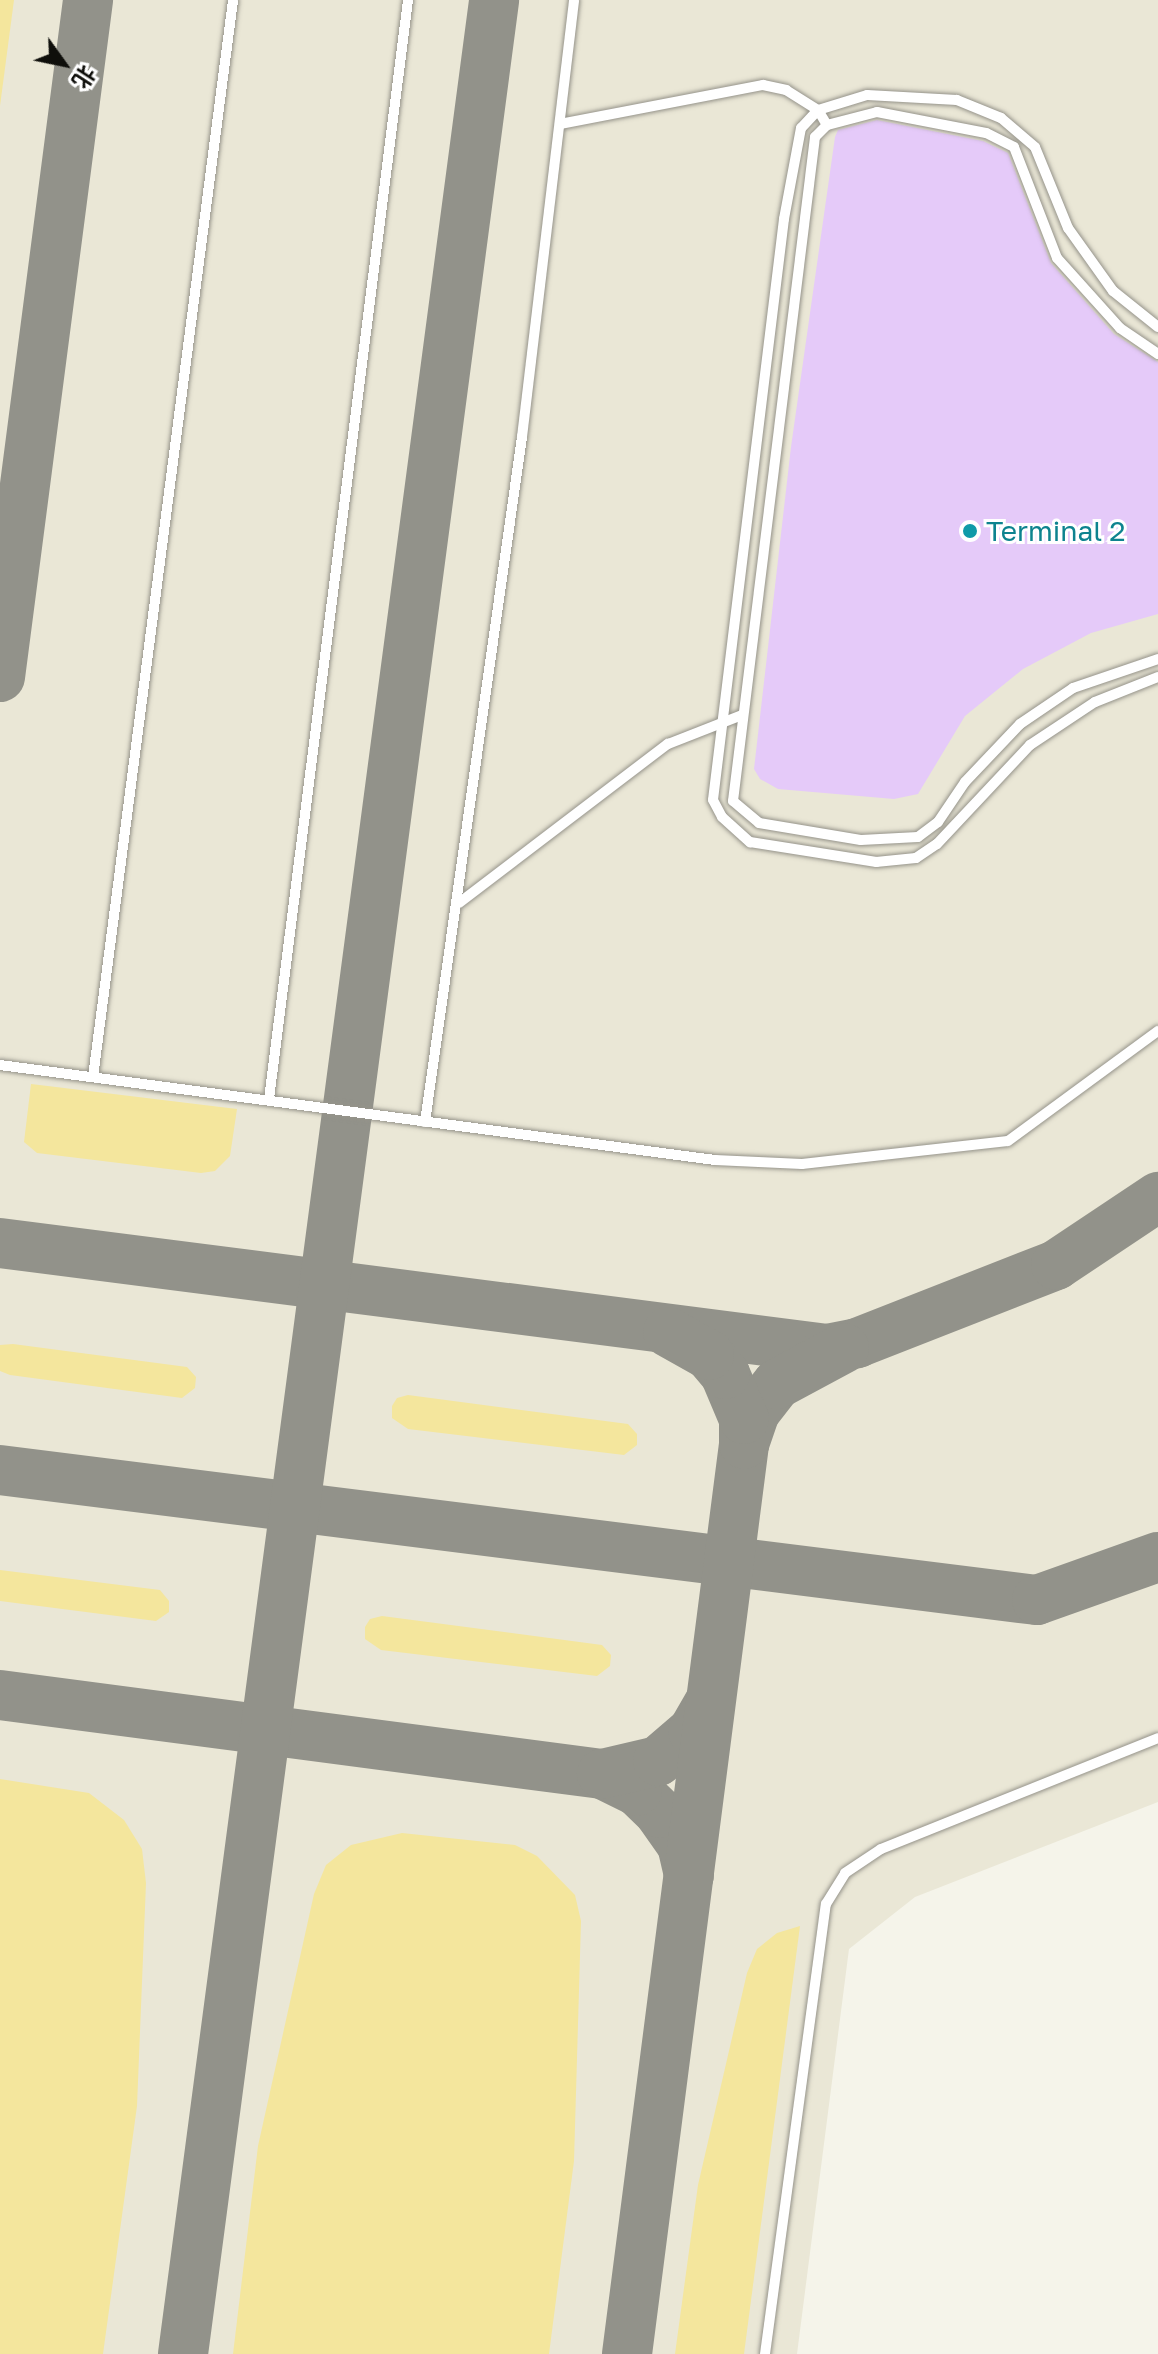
<!DOCTYPE html>
<html>
<head>
<meta charset="utf-8">
<style>
  body { margin:0 }
  #map { position:relative; width:1158px; height:2354px; overflow:hidden; background:#f5f4ea; font-family:"Golos Text","Noto Sans SC",sans-serif }
  div>[style] { position:absolute }
  .built>* { inset:0; background:#eae7d6 }
  .green>* { inset:0; background:#f4e69d }
  .taxiway>* { height:50px; margin:-25px; padding:0 25px; transform-origin:25px; border-radius:25px; background:#92928a }
  .building>* { inset:0; background:#e5caf9 }
  .roads { filter:drop-shadow(0 0 2px #95938a) drop-shadow(0 0 2px #95938a) }
  .lane>* { height:10px; margin:-5px; padding:0 5px; transform-origin:5px; border-radius:5px; background:#fff }
  .dots>* { width:22px; height:22px; translate:-50% -50%; box-sizing:border-box; border:4px solid #fff; border-radius:50% }
  span { translate:-50% -50%; white-space:nowrap; text-align:center; line-height:1.15; -webkit-text-stroke:6px #fff; paint-order:stroke }
  .culture-label { font-size:28px; color:#0d838f }
  .left { translate:0 -50%; text-align:left }
  .north { position:absolute; left:24px; top:24px; width:80px; height:80px; -webkit-text-stroke:6px #fff; paint-order:stroke; rotate:123deg; font-size:22px; font-weight:700; line-height:32px; text-align:center; color:#0f0f0b }
  .north::after { content:''; display:block; margin:auto; width:28px; height:36px; background:#0f0f0b; clip-path:polygon(50% 0,100% 100%,50% 72%,0 100%) }
</style>
</head>
<body>
<div id="map">
  <div class="built">
    <i style="clip-path:polygon(0 0,1158px 0,1158px 1802px,915px 1897px,849px 1949px,797px 2354px,0 2354px)"></i>
  </div>
  <div class="green">
    <i style="clip-path:polygon(0 0,14px 0,0 106px)"></i>
    <i style="clip-path:polygon(31px 1084px,237px 1109px,230px 1156px,215px 1171px,201px 1173px,37px 1153px,24px 1142px)"></i>
    <i style="clip-path:polygon(13px 1344px,187px 1367px,196px 1377px,195px 1388px,182px 1398px,10px 1375px,0 1371px,0 1345px)"></i>
    <i style="clip-path:polygon(408px 1395px,628px 1424px,637px 1434px,637px 1445px,624px 1455px,408px 1429px,392px 1418px,392px 1406px,397px 1398px)"></i>
    <i style="clip-path:polygon(0 1570px,160px 1590px,169px 1601px,169px 1612px,156px 1621px,0 1601px)"></i>
    <i style="clip-path:polygon(382px 1616px,602px 1645px,611px 1655px,610px 1666px,597px 1676px,381px 1650px,365px 1639px,365px 1627px,370px 1619px)"></i>
    <i style="clip-path:polygon(0 1779px,89px 1793px,124px 1820px,142px 1849px,146px 1883px,137px 2106px,103px 2354px,0 2354px)"></i>
    <i style="clip-path:polygon(402px 1833px,515px 1845px,537px 1856px,575px 1895px,581px 1921px,574px 2161px,549px 2354px,233px 2354px,258px 2146px,314px 1894px,326px 1865px,351px 1845px)"></i>
    <i style="clip-path:polygon(800px 1926px,744px 2354px,675px 2354px,698px 2185px,747px 1973px,757px 1949px,777px 1933px)"></i>
  </div>
  <div class="taxiway">
    <i style="left:0;top:677px;width:683px;rotate:-82.59deg"></i>
    <i style="left:0;top:1243px;width:834px;rotate:7.3deg"></i>
    <i style="left:827px;top:1349px;width:31px;rotate:-11deg"></i>
    <i style="left:857px;top:1343px;width:214px;rotate:-21.4deg"></i>
    <i style="left:1056px;top:1265px;width:123px;rotate:-33.7deg"></i>
    <i style="left:744px;top:1444px;width:34px;rotate:-71deg"></i>
    <i style="left:755px;top:1412px;width:36px;rotate:-52deg"></i>
    <i style="left:777px;top:1384px;width:76px;rotate:-28.2deg"></i>
    <i style="left:0;top:1470px;width:1045px;rotate:7.15deg"></i>
    <i style="left:1037px;top:1600px;width:128px;rotate:-19.6deg"></i>
    <i style="left:0;top:1695px;width:607px;rotate:7.48deg"></i>
    <i style="left:689px;top:1875px;width:31px;rotate:-103deg"></i>
    <i style="left:682px;top:1845px;width:39px;rotate:-125deg"></i>
    <i style="left:660px;top:1813px;width:32px;rotate:-136deg"></i>
    <i style="left:637px;top:1791px;width:39px;rotate:-154deg"></i>
    <i style="left:602px;top:1774px;width:57px;rotate:-13.1deg"></i>
    <i style="left:658px;top:1761px;width:46px;rotate:-40.6deg"></i>
    <i style="left:693px;top:1731px;width:34px;rotate:-60deg"></i>
    <i style="left:183px;top:2354px;width:2374px;rotate:-82.47deg"></i>
    <i style="left:627px;top:2354px;width:917px;rotate:-82.67deg"></i>
    <i style="left:744px;top:1444px;width:25px;rotate:-90deg"></i>
    <i style="left:744px;top:1419px;width:49px;rotate:-112.9deg"></i>
    <i style="left:725px;top:1374px;width:25px;rotate:-130deg"></i>
    <i style="left:709px;top:1355px;width:47px;rotate:-150.7deg"></i>
  </div>
  <div class="building">
    <i style="clip-path:polygon(877px 120px,983px 141px,1008px 153px,1051px 263px,1114px 334px,1158px 362px,1158px 614px,1091px 633px,1023px 669px,965px 716px,918px 794px,894px 799px,778px 789px,760px 779px,754px 769px,791px 447px,835px 137px,838px 130px)"></i>
  </div>
  <div class="roads">
    <div class="lane">
      <i style="left:560px;top:124px;width:207px;rotate:-10.9deg"></i>
      <i style="left:763px;top:85px;width:24px;rotate:12deg"></i>
      <i style="left:786px;top:90px;width:38px;rotate:32deg"></i>
      <i style="left:818px;top:110px;width:17px;rotate:59deg"></i>
      <i style="left:1158px;top:327px;width:58px;rotate:-141.3deg"></i>
      <i style="left:1113px;top:291px;width:77px;rotate:-125.5deg"></i>
      <i style="left:1068px;top:228px;width:87px;rotate:-112.2deg"></i>
      <i style="left:1035px;top:147px;width:45px;rotate:-139.5deg"></i>
      <i style="left:1001px;top:118px;width:48px;rotate:-157.8deg"></i>
      <i style="left:957px;top:100px;width:90px;rotate:-176.8deg"></i>
      <i style="left:867px;top:95px;width:51px;rotate:163deg"></i>
      <i style="left:818px;top:110px;width:25px;rotate:133deg"></i>
      <i style="left:801px;top:128px;width:93px;rotate:100.6deg"></i>
      <i style="left:784px;top:219px;width:585px;rotate:96.97deg"></i>
      <i style="left:713px;top:800px;width:19px;rotate:62deg"></i>
      <i style="left:722px;top:817px;width:38px;rotate:42deg"></i>
      <i style="left:750px;top:842px;width:128px;rotate:9deg"></i>
      <i style="left:876px;top:862px;width:40px;rotate:-5.7deg"></i>
      <i style="left:916px;top:858px;width:25px;rotate:-34deg"></i>
      <i style="left:937px;top:844px;width:136px;rotate:-46.8deg"></i>
      <i style="left:1030px;top:745px;width:78px;rotate:-33.5deg"></i>
      <i style="left:1095px;top:702px;width:68px;rotate:-21.6deg"></i>
      <i style="left:1158px;top:354px;width:46px;rotate:-145.6deg"></i>
      <i style="left:1120px;top:328px;width:94px;rotate:-132deg"></i>
      <i style="left:1057px;top:258px;width:119px;rotate:-111.2deg"></i>
      <i style="left:1014px;top:147px;width:31px;rotate:-153deg"></i>
      <i style="left:986px;top:133px;width:111px;rotate:-169.1deg"></i>
      <i style="left:877px;top:112px;width:52px;rotate:165.4deg"></i>
      <i style="left:827px;top:125px;width:17px;rotate:135deg"></i>
      <i style="left:815px;top:137px;width:669px;rotate:97.04deg"></i>
      <i style="left:733px;top:801px;width:34px;rotate:40deg"></i>
      <i style="left:759px;top:823px;width:103px;rotate:9.5deg"></i>
      <i style="left:861px;top:840px;width:57px;rotate:-3deg"></i>
      <i style="left:918px;top:837px;width:25px;rotate:-37deg"></i>
      <i style="left:938px;top:822px;width:48px;rotate:-56deg"></i>
      <i style="left:965px;top:782px;width:80px;rotate:-46.5deg"></i>
      <i style="left:1020px;top:724px;width:64px;rotate:-34.2deg"></i>
      <i style="left:1073px;top:688px;width:90px;rotate:-18.8deg"></i>
      <i style="left:459px;top:903px;width:263px;rotate:-37.3deg"></i>
      <i style="left:668px;top:744px;width:79px;rotate:-21.4deg"></i>
      <i style="left:0;top:1065px;width:721px;rotate:7.57deg"></i>
      <i style="left:715px;top:1160px;width:87px;rotate:2.6deg"></i>
      <i style="left:802px;top:1164px;width:207px;rotate:-6.4deg"></i>
      <i style="left:1008px;top:1141px;width:186px;rotate:-36.3deg"></i>
      <i style="left:93px;top:1077px;width:1086px;rotate:-82.59deg"></i>
      <i style="left:269px;top:1099px;width:1108px;rotate:-82.79deg"></i>
      <i style="left:425px;top:1122px;width:692px;rotate:-81.94deg"></i>
      <i style="left:522px;top:437px;width:440px;rotate:-83.2deg"></i>
      <i style="left:765px;top:2354px;width:454px;rotate:-82.3deg"></i>
      <i style="left:826px;top:1904px;width:36px;rotate:-58deg"></i>
      <i style="left:845px;top:1873px;width:43px;rotate:-33.7deg"></i>
      <i style="left:881px;top:1849px;width:298px;rotate:-21.8deg"></i>
    </div>
  </div>
  <div class="dots">
    <i style="left:970px;top:531px;background:#0f9aa8"></i>
  </div>
  <div class="culture-label">
    <span class="left" style="left:986px;top:531px">Terminal 2</span>
  </div>
  <div class="north">北</div>
</div>
</body>
</html>
